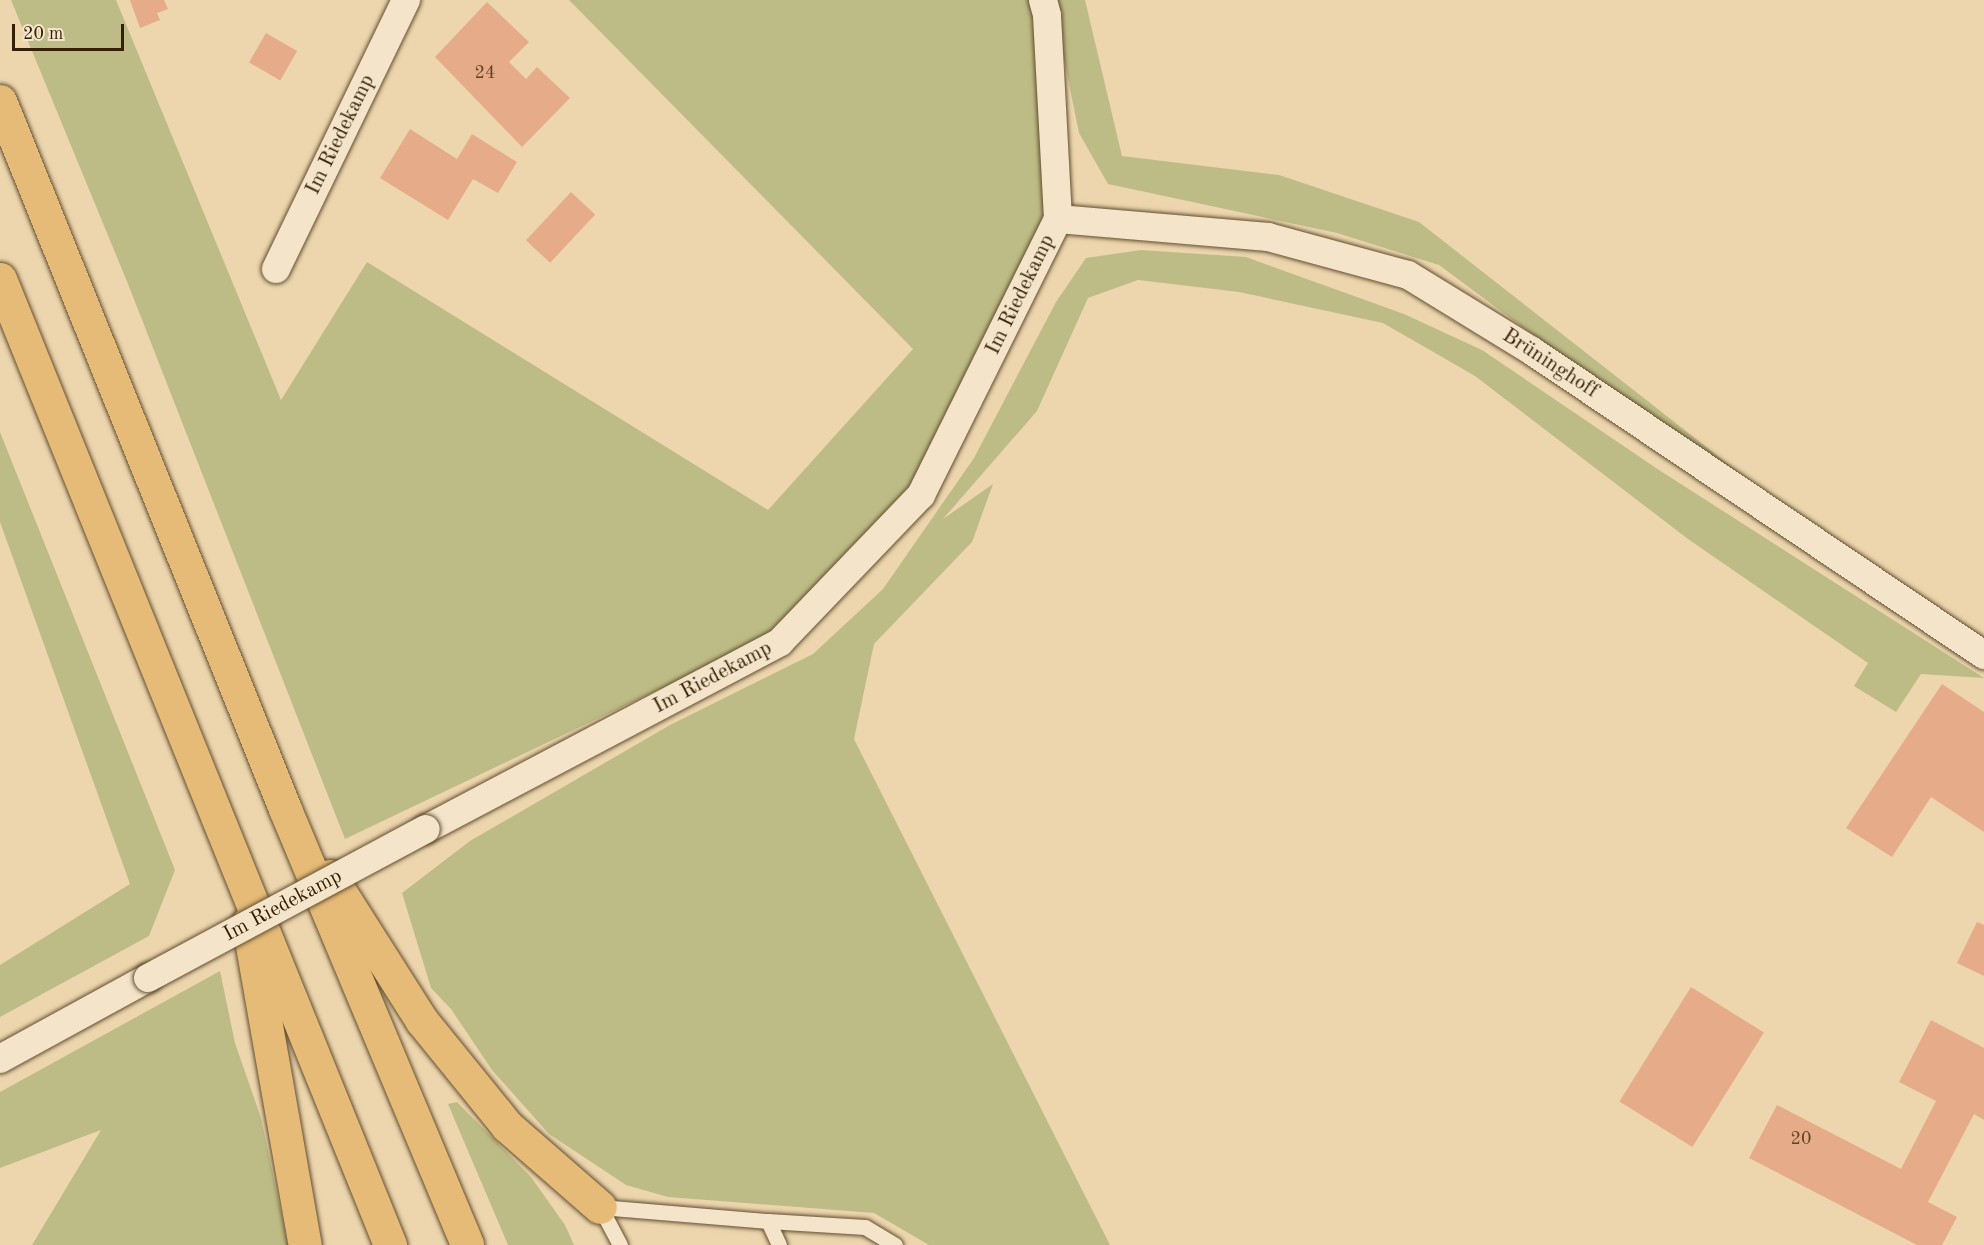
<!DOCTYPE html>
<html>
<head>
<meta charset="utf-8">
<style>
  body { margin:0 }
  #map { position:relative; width:1984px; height:1245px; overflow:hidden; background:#edd6ae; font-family:"Old Standard TT",serif }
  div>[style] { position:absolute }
  .green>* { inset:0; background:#bebc86 }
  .building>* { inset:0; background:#e6ab89; transform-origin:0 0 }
  .roads { filter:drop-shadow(0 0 2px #624e2f) drop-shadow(0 0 2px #624e2f) }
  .service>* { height:15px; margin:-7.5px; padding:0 7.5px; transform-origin:7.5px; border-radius:7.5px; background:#f3e4ca }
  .minor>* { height:28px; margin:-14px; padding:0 14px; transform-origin:14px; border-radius:14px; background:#f3e4ca }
  .motorway>* { height:33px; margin:-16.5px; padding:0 16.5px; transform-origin:16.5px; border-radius:16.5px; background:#e6bb77 }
  .bridges { filter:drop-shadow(0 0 2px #624e2f) drop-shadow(0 0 2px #624e2f) }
  .minor-bridge>* { height:28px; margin:-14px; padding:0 14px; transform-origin:14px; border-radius:14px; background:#f3e4ca }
  span { translate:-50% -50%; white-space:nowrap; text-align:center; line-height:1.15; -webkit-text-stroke:4.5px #f3e4ca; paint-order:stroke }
  .number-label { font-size:18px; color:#604426 }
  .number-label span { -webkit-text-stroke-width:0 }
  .street-label { font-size:21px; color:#342105 }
  .scale { position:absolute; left:12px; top:24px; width:112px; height:27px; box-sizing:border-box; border:3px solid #342105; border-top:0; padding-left:8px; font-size:18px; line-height:21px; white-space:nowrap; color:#342105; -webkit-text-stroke:4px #f3e4ca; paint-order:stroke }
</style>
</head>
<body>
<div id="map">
  <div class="green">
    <i style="clip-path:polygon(11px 0,116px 0,281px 400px,367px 262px,768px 510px,913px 349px,569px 0,1034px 0,1052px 218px,916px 486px,775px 634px,345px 839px,128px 284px)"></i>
    <i style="clip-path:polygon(1052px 0,1085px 0,1122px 156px,1279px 175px,1419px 222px,1737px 471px,1737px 486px,1439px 265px,1337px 233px,1108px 184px,1079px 133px)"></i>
    <i style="clip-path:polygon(1141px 250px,1246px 257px,1404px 314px,1482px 350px,1659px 470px,1984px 678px,1921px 674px,1896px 712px,1854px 686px,1868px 663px,1688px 539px,1475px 376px,1383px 323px,1239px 292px,1138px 280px,1088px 298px,1037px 411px,943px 519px,993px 484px,972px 542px,874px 644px,854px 739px,1110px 1245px,929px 1245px,874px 1213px,668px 1197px,626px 1185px,549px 1134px,492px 1070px,451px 1009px,431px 988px,402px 893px,470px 841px,670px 725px,813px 654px,883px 589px,974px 458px,1056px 302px,1086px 258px)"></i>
    <i style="clip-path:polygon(0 432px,175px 870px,149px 936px,0 1017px,0 965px,130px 884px,0 522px)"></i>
    <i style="clip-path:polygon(220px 971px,235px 1043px,261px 1118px,288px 1245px,32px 1245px,101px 1130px,0 1168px,0 1092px)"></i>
    <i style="clip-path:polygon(457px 1102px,531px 1177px,565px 1225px,574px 1245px,508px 1245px,448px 1104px)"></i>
  </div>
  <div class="building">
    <i style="clip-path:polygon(130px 0,164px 0,168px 9px,157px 13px,160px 20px,140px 28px)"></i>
    <i style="clip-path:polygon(487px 2px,529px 42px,509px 62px,526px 79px,537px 67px,570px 98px,522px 147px,435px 57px)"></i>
    <i style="left:266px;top:33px;width:36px;height:34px;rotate:30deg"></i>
    <i style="clip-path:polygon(410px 129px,457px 159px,472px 134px,517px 162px,498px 193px,473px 179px,448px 220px,380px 178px)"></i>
    <i style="left:571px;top:192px;width:33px;height:66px;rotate:43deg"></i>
    <i style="clip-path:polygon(1942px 684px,1984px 712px,1984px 832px,1931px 797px,1892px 857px,1846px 828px)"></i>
    <i style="clip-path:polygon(1977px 922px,1984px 925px,1984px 976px,1957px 963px)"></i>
    <i style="left:1691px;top:987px;width:86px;height:135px;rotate:32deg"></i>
    <i style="clip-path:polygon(1931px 1020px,1984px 1048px,1984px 1120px,1974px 1114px,1928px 1202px,1957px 1217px,1942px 1245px,1917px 1245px,1749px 1158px,1777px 1105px,1901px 1169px,1936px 1101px,1899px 1082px)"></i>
  </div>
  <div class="roads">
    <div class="service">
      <i style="left:600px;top:1207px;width:169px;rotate:4.8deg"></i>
      <i style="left:768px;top:1221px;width:26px;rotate:65deg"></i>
      <i style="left:600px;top:1207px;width:43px;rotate:62.2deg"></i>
      <i style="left:768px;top:1221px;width:97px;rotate:3.5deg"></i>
      <i style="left:865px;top:1227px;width:35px;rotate:31deg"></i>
    </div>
    <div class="minor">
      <i style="left:1058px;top:219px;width:211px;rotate:4.9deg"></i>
      <i style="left:1268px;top:237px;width:145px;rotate:15.2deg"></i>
      <i style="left:1408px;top:275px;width:145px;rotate:31.5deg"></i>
      <i style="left:1532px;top:351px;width:545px;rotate:33.92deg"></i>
      <i style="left:276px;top:269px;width:299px;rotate:-64.2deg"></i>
      <i style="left:426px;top:829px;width:400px;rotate:-27.8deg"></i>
      <i style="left:780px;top:642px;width:204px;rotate:-46.2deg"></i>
      <i style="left:921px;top:495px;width:308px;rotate:-63.6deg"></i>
      <i style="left:1058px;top:219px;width:204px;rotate:-93.1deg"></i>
      <i style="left:1047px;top:15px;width:16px;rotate:-105deg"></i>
      <i style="left:0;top:1059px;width:169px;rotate:-28.7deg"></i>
    </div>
    <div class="motorway">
      <i style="left:0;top:101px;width:763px;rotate:68.07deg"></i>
      <i style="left:285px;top:809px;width:472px;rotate:67.3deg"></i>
      <i style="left:0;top:279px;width:1042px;rotate:68.01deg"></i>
      <i style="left:330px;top:876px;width:172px;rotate:57.6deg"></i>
      <i style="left:422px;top:1021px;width:135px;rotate:51deg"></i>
      <i style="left:507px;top:1126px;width:123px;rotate:41.1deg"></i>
      <i style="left:248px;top:923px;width:327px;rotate:80deg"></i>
    </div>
  </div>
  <div class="bridges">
    <div class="minor-bridge">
      <i style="left:148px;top:978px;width:315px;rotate:-28.2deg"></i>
    </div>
  </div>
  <div class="number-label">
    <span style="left:485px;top:73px">24</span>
    <span style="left:1801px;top:1139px">20</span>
  </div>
  <div class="street-label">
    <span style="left:341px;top:135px;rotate:-64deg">Im Riedekamp</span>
    <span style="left:1021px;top:295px;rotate:-64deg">Im Riedekamp</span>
    <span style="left:1550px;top:364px;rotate:33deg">Brüninghoff</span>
    <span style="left:713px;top:678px;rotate:-28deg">Im Riedekamp</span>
    <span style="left:283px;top:906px;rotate:-28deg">Im Riedekamp</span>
  </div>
  <div class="scale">20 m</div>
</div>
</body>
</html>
